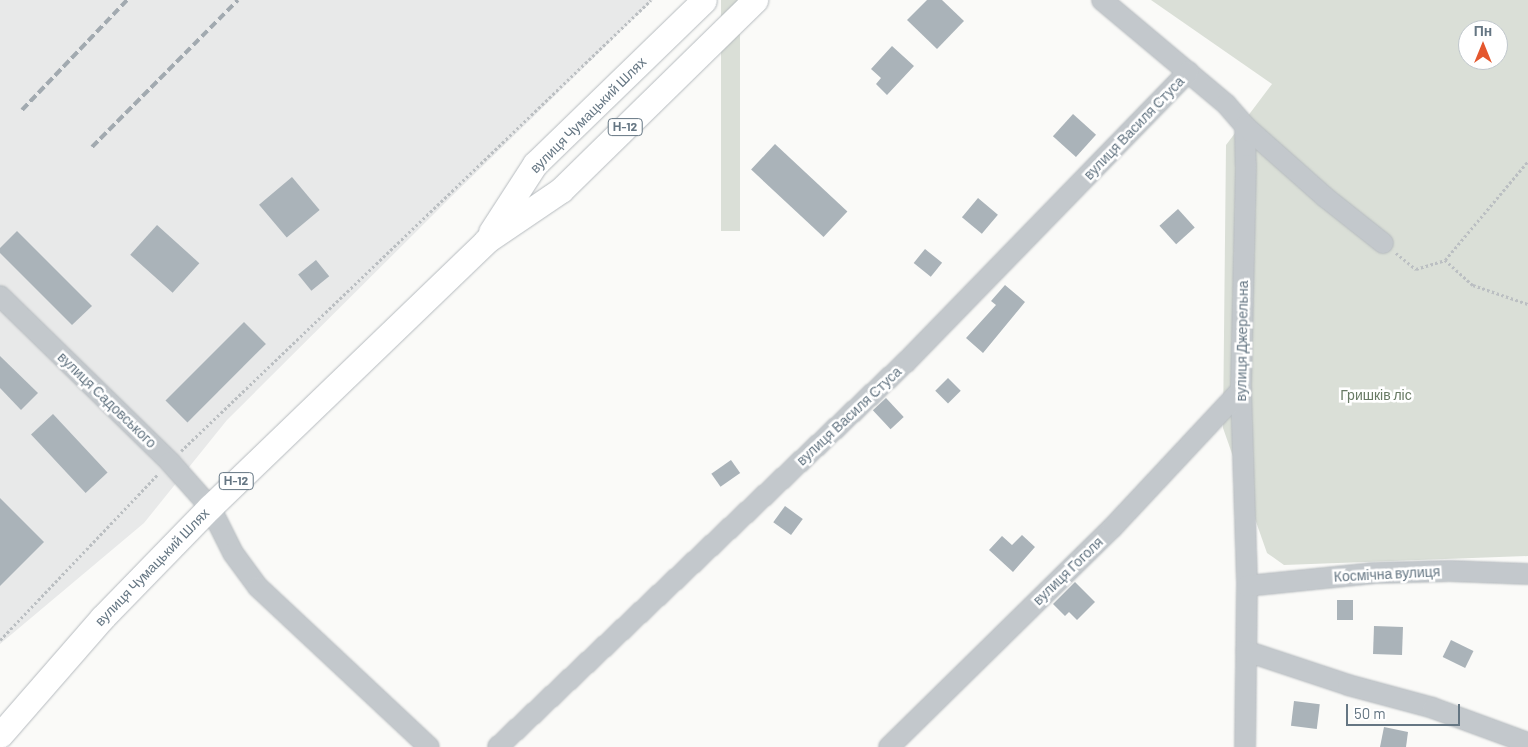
<!DOCTYPE html>
<html>
<head>
<meta charset="utf-8">
<style>
  body { margin:0 }
  #map { position:relative; width:1528px; height:747px; overflow:hidden; background:#fafaf8; font-family:Barlow,sans-serif }
  div>[style] { position:absolute }
  .built>* { inset:0; background:#e8e9e9 }
  .green>* { inset:0; background:#dadfd7; transform-origin:0 0 }
  .building>* { inset:0; background:#aab3b9; transform-origin:0 0 }
  .path>* { height:2.5px; margin-top:-1.25px; transform-origin:0; background:repeating-linear-gradient(90deg,#bbbfc2 0 2.5px,transparent 0 5px) }
  .roads { filter:drop-shadow(0 0 1px #b5babe) drop-shadow(0 0 1px #b5babe) }
  .minor>* { height:20px; margin:-10px; padding:0 10px; transform-origin:10px; border-radius:10px; background:#c3c8cc }
  .major>* { height:25px; margin:-12.5px; padding:0 12.5px; transform-origin:12.5px; border-radius:12.5px; background:#fff }
  .rail>* { height:4px; margin-top:-2px; transform-origin:0; background:repeating-linear-gradient(90deg,#a2aab0 0 8px,transparent 0 12px) }
  span { translate:-50% -50%; white-space:nowrap; text-align:center; line-height:1.15; -webkit-text-stroke:5px #fff; paint-order:stroke }
  .shield-label span { padding:1px 4px; background:#fff; border:1px solid; border-radius:4px; -webkit-text-stroke-width:0 }
  .shield-label { font-size:12px; color:#657683; font-weight:700 }
  .street-label { font-size:14px; color:#657683 }
  .park-label { font-size:14px; color:#687a64 }
  .north { position:absolute; left:1458px; top:20px; width:50px; height:50px; box-sizing:border-box; background:#fff; border:1px solid #c1c8cd; border-radius:50%; rotate:0deg; font-size:14px; font-weight:700; line-height:20px; text-align:center; color:#657683 }
  .north::after { content:''; display:block; margin:auto; width:18px; height:22px; background:#e4572e; clip-path:polygon(50% 0,100% 100%,50% 72%,0 100%) }
  .scale { position:absolute; left:1346px; top:704px; width:114px; height:22px; box-sizing:border-box; border:2px solid #657683; border-top:0; padding-left:6px; font-size:15px; line-height:18px; white-space:nowrap; color:#657683; -webkit-text-stroke:4px #fff; paint-order:stroke }
</style>
</head>
<body>
<div id="map">
  <div class="built">
    <i style="clip-path:polygon(0 0,653px 0,453px 195px,227px 420px,144px 523px,0 644px)"></i>
  </div>
  <div class="green">
    <i style="left:721px;top:0;width:19px;height:231px"></i>
    <i style="clip-path:polygon(evenodd,1151px 0,1528px 0,1528px 556px,1284px 565px,1267px 553px,1223px 428px,1226px 145px,1272px 84px,1151px 0,1468px 30px,1498px 30px,1498px 60px,1468px 60px,1468px 30px)"></i>
  </div>
  <div class="building">
    <i style="clip-path:polygon(927px 0,942px 0,964px 21px,937px 49px,907px 20px)"></i>
    <i style="clip-path:polygon(892px 46px,914px 66px,887px 95px,876px 84px,881px 78px,871px 69px)"></i>
    <i style="left:1073px;top:114px;width:31px;height:30px;rotate:42deg"></i>
    <i style="left:775px;top:144px;width:99px;height:35px;rotate:43deg"></i>
    <i style="left:292px;top:177px;width:43px;height:43px;rotate:50deg"></i>
    <i style="left:978px;top:198px;width:26px;height:25px;rotate:40deg"></i>
    <i style="left:1178px;top:209px;width:25px;height:25px;rotate:48deg"></i>
    <i style="left:157px;top:225px;width:57px;height:40px;rotate:42deg"></i>
    <i style="clip-path:polygon(17px 231px,92px 306px,72px 325px,0 253px,0 248px)"></i>
    <i style="left:925px;top:249px;width:22px;height:18px;rotate:39deg"></i>
    <i style="left:316px;top:260px;width:21px;height:23px;rotate:51deg"></i>
    <i style="clip-path:polygon(1005px 285px,1025px 302px,983px 353px,966px 338px,996px 305px,991px 301px)"></i>
    <i style="left:244px;top:322px;width:31px;height:111px;rotate:45deg"></i>
    <i style="clip-path:polygon(0 356px,38px 393px,21px 410px,0 388px)"></i>
    <i style="left:948px;top:378px;width:18px;height:18px;rotate:45deg"></i>
    <i style="left:886px;top:398px;width:26px;height:18px;rotate:47deg"></i>
    <i style="left:53px;top:414px;width:80px;height:30px;rotate:47deg"></i>
    <i style="left:731px;top:460px;width:16px;height:24px;rotate:55deg"></i>
    <i style="clip-path:polygon(0 498px,44px 542px,0 586px)"></i>
    <i style="left:785px;top:506px;width:22px;height:20px;rotate:36deg"></i>
    <i style="clip-path:polygon(1022px 535px,1035px 547px,1013px 572px,989px 550px,1002px 536px,1012px 545px)"></i>
    <i style="clip-path:polygon(1075px 582px,1095px 602px,1077px 620px,1069px 612px,1065px 616px,1053px 604px)"></i>
    <i style="left:1337px;top:600px;width:16px;height:20px"></i>
    <i style="left:1374px;top:626px;width:29px;height:28px;rotate:2deg"></i>
    <i style="left:1451px;top:640px;width:25px;height:19px;rotate:26deg"></i>
    <i style="left:1294px;top:701px;width:26px;height:25px;rotate:7deg"></i>
    <i style="clip-path:polygon(1384px 727px,1408px 732px,1406px 747px,1380px 747px)"></i>
  </div>
  <div class="path">
    <i style="left:1396px;top:253px;width:26px;rotate:39deg"></i>
    <i style="left:1416px;top:269px;width:30px;rotate:-17deg"></i>
    <i style="left:1445px;top:260px;width:129px;rotate:-50deg"></i>
    <i style="left:1445px;top:260px;width:38px;rotate:42deg"></i>
    <i style="left:1473px;top:285px;width:58px;rotate:19.1deg"></i>
    <i style="left:181px;top:451px;width:651px;rotate:-43.82deg"></i>
    <i style="left:0;top:640px;width:229px;rotate:-46.4deg"></i>
  </div>
  <div class="roads">
    <div class="minor">
      <i style="left:1102px;top:0;width:162px;rotate:40deg"></i>
      <i style="left:1226px;top:104px;width:29px;rotate:49deg"></i>
      <i style="left:1245px;top:126px;width:39px;rotate:89deg"></i>
      <i style="left:1246px;top:165px;width:225px;rotate:91.3deg"></i>
      <i style="left:1241px;top:390px;width:196px;rotate:88.2deg"></i>
      <i style="left:1247px;top:586px;width:161px;rotate:90.7deg"></i>
      <i style="left:1245px;top:126px;width:107px;rotate:41.6deg"></i>
      <i style="left:1325px;top:197px;width:74px;rotate:38.4deg"></i>
      <i style="left:0;top:296px;width:238px;rotate:44.3deg"></i>
      <i style="left:170px;top:462px;width:60px;rotate:48.4deg"></i>
      <i style="left:210px;top:507px;width:51px;rotate:63.4deg"></i>
      <i style="left:233px;top:553px;width:42px;rotate:53.7deg"></i>
      <i style="left:258px;top:587px;width:234px;rotate:43.1deg"></i>
      <i style="left:1247px;top:586px;width:128px;rotate:-5.8deg"></i>
      <i style="left:1374px;top:573px;width:76px;rotate:-1.5deg"></i>
      <i style="left:1450px;top:571px;width:78px;rotate:2.2deg"></i>
      <i style="left:1246px;top:651px;width:108px;rotate:18.4deg"></i>
      <i style="left:1348px;top:685px;width:88px;rotate:15.1deg"></i>
      <i style="left:1433px;top:708px;width:101px;rotate:20.2deg"></i>
      <i style="left:498px;top:747px;width:561px;rotate:-43.34deg"></i>
      <i style="left:906px;top:362px;width:405px;rotate:-45.8deg"></i>
      <i style="left:889px;top:747px;width:313px;rotate:-44.5deg"></i>
      <i style="left:1112px;top:528px;width:189px;rotate:-46.9deg"></i>
    </div>
    <div class="major">
      <i style="left:491px;top:232px;width:81px;rotate:-57.1deg"></i>
      <i style="left:535px;top:164px;width:235px;rotate:-44.1deg"></i>
      <i style="left:0;top:735px;width:155px;rotate:-48.9deg"></i>
      <i style="left:102px;top:618px;width:155px;rotate:-45.8deg"></i>
      <i style="left:210px;top:507px;width:383px;rotate:-43.9deg"></i>
      <i style="left:486px;top:241px;width:91px;rotate:-34.2deg"></i>
      <i style="left:561px;top:190px;width:272px;rotate:-44.4deg"></i>
    </div>
  </div>
  <div class="rail">
    <i style="left:22px;top:110px;width:152px;rotate:-46.3deg"></i>
    <i style="left:92px;top:147px;width:207px;rotate:-45.2deg"></i>
  </div>
  <div class="shield-label">
    <span style="left:625px;top:127px">Н-12</span>
    <span style="left:236px;top:481px">Н-12</span>
  </div>
  <div class="street-label">
    <span style="left:588px;top:115px;rotate:-45deg">вулиця Чумацький Шлях</span>
    <span style="left:1134px;top:128px;rotate:-46deg">вулиця Василя Стуса</span>
    <span style="left:1242px;top:341px;rotate:-89deg">вулиця Джерельна</span>
    <span style="left:107px;top:400px;rotate:44deg">вулиця Садовського</span>
    <span style="left:849px;top:416px;rotate:-43deg">вулиця Василя Стуса</span>
    <span style="left:152px;top:567px;rotate:-46deg">вулиця Чумацький Шлях</span>
    <span style="left:1068px;top:571px;rotate:-44deg">вулиця Гоголя</span>
    <span style="left:1387px;top:574px;rotate:-3deg">Космічна вулиця</span>
  </div>
  <div class="park-label">
    <span style="left:1376px;top:395px">Гришків ліс</span>
  </div>
  <div class="north">Пн</div>
  <div class="scale">50 m</div>
</div>
</body>
</html>
